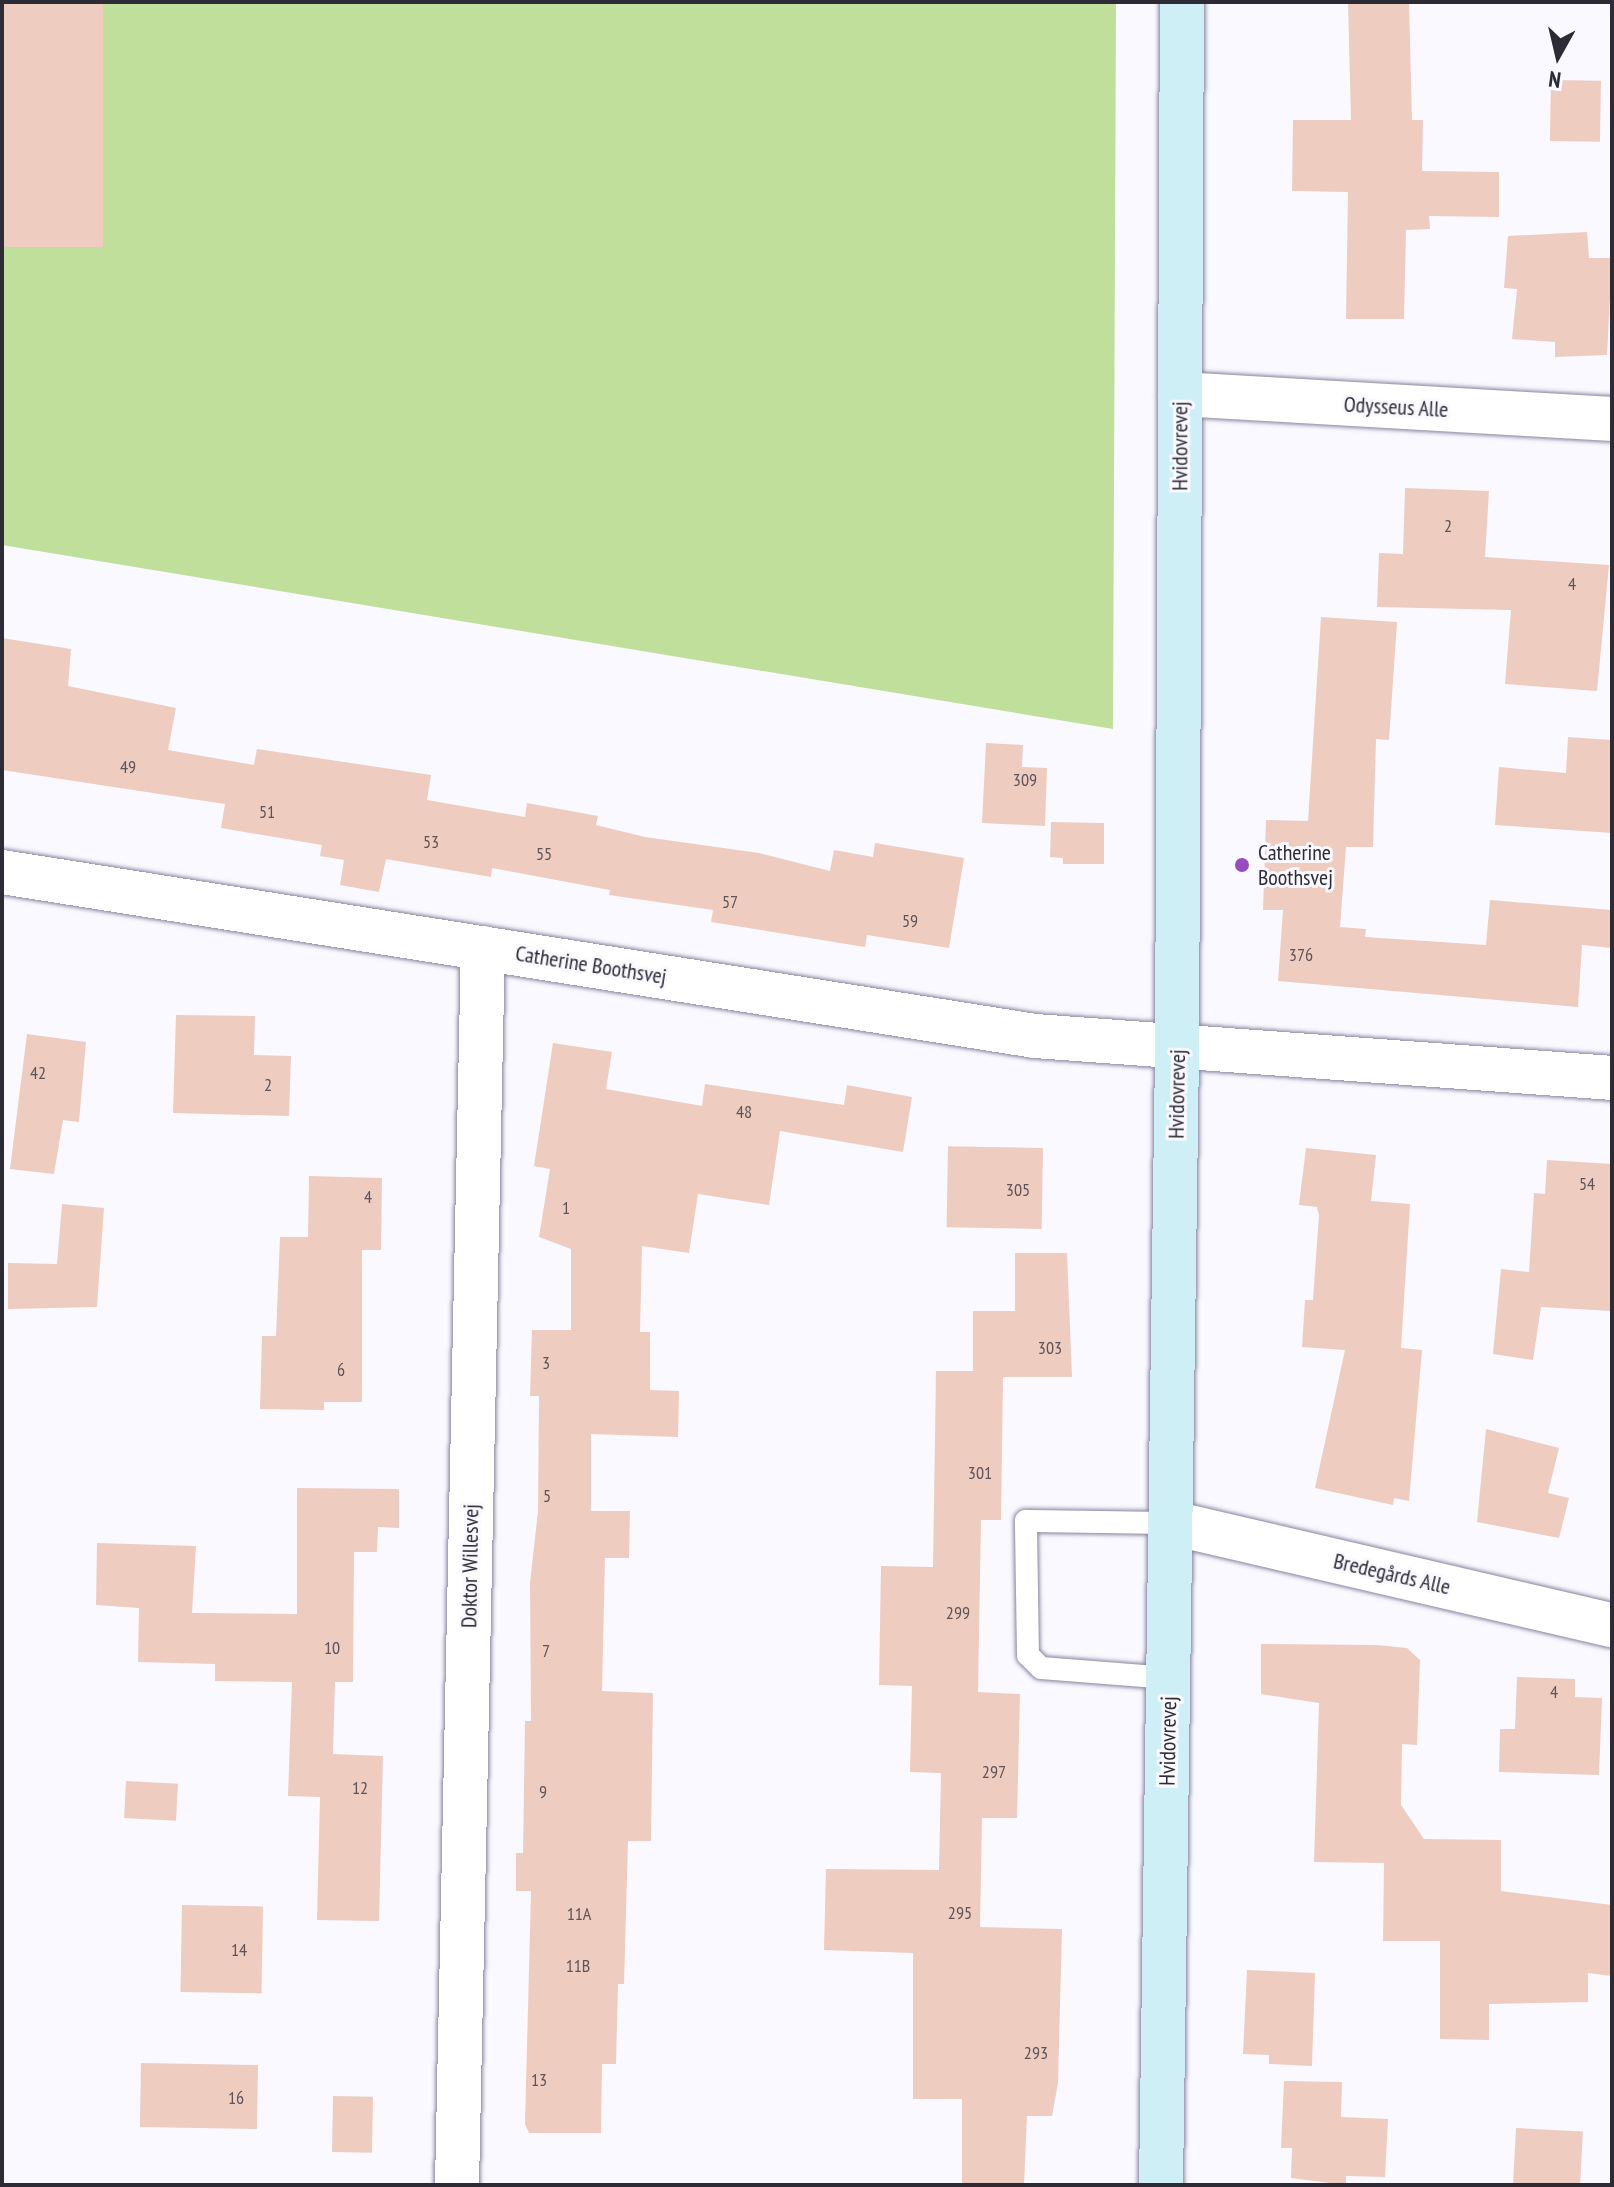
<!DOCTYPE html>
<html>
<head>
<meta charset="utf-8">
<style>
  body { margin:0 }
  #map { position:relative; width:1614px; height:2187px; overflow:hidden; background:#faf9ff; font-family:"PT Sans Narrow",sans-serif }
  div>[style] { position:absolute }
  .green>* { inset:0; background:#bfdf9b }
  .building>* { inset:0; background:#eeccc0; transform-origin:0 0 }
  .roads { filter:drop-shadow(0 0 2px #89839f) drop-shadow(0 0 2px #89839f) }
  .lane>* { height:22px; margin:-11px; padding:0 11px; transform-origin:11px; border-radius:11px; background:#fff }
  .street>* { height:44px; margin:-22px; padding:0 22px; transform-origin:22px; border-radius:22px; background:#fff }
  .secondary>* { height:44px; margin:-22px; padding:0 22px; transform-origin:22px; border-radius:22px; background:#ceeff5 }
  .dots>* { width:22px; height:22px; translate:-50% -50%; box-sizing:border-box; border:4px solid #faf9ff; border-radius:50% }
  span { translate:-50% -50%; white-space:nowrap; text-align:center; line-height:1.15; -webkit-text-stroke:6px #faf9ff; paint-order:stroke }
  .number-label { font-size:18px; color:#5d5358 }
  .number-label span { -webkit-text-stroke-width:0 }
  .street-label { font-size:22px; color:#2d2b36 }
  .poi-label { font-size:22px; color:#2d2b36 }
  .left { translate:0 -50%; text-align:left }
  .frame { position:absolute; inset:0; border:4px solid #2d2b36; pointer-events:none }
  .north { position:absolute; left:1518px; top:16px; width:80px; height:80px; -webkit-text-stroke:6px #faf9ff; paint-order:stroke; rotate:188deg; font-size:22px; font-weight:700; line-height:32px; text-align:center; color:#2d2b36 }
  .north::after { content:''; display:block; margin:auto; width:28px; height:36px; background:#2d2b36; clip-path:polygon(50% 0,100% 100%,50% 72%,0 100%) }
</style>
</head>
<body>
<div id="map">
  <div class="green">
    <i style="clip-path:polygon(2px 2px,1116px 2px,1113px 729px,2px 545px)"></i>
  </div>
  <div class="building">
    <i style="left:2px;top:2px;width:101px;height:245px"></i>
    <i style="clip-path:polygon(1348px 2px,1409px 2px,1412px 120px,1423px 120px,1422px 171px,1499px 172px,1499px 217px,1429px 216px,1430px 229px,1406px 230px,1404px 319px,1346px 319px,1348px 192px,1292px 191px,1293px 120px,1351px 120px)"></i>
    <i style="left:1551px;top:80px;width:50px;height:61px;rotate:1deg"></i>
    <i style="clip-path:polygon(1587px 232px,1589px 258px,1612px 258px,1607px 355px,1555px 357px,1555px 342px,1512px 339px,1517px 289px,1504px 288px,1508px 236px)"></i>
    <i style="clip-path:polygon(1405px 488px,1489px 491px,1485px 557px,1609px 565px,1597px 691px,1505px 684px,1511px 610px,1377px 607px,1379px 553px,1403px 554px)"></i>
    <i style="clip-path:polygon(1321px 617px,1397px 622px,1389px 740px,1376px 739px,1373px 847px,1346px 847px,1340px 927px,1366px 929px,1365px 937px,1486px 945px,1490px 900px,1612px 910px,1612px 948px,1582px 945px,1578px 1007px,1278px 981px,1283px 910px,1263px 910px,1266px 820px,1308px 821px)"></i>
    <i style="clip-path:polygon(2px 638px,71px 649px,68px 686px,176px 708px,168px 750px,254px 765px,257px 749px,431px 775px,427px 800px,525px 817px,527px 803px,598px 816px,596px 825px,645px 837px,759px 853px,830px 871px,834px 850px,873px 857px,875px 843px,964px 858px,949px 948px,867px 935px,865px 947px,711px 922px,713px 910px,609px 895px,610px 890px,492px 868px,491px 877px,386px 859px,379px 892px,340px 885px,344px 860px,320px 856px,322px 845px,221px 828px,225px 804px,2px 770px)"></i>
    <i style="clip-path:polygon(1568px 737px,1612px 740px,1612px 833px,1495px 825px,1499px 767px,1566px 773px)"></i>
    <i style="clip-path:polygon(986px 743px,1023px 745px,1022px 767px,1047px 768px,1045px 826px,982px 823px)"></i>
    <i style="clip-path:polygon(1051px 822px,1104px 823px,1104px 864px,1063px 864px,1063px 858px,1050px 857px)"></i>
    <i style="clip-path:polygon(176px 1015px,255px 1016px,254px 1055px,291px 1056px,289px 1116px,173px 1113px)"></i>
    <i style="clip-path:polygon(27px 1034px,86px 1042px,79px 1122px,63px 1120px,54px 1174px,10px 1169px)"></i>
    <i style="clip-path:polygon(553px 1043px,612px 1052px,606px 1089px,702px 1106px,705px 1084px,844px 1105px,847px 1085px,912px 1097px,903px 1152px,780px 1131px,769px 1205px,698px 1194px,689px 1253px,642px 1246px,640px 1332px,650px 1332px,650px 1390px,679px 1391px,678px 1437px,591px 1434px,591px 1511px,630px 1511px,629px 1558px,605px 1558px,602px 1691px,653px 1693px,651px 1841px,628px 1841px,624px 1984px,618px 1984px,616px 2064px,602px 2064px,601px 2133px,529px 2133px,525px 2124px,531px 1891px,516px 1891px,516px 1853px,523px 1853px,525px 1721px,531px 1721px,530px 1583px,538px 1511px,539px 1396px,530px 1396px,532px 1330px,571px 1330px,571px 1249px,539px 1237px,550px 1169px,534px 1166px)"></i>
    <i style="left:1043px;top:1148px;width:81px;height:95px;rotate:91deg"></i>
    <i style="clip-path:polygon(1306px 1148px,1376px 1155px,1371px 1201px,1410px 1204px,1401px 1348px,1422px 1350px,1409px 1501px,1394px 1498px,1393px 1505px,1315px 1488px,1345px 1350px,1302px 1347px,1305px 1300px,1313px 1300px,1319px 1215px,1317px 1207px,1299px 1205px)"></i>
    <i style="clip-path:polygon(1547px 1160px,1612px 1164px,1612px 1311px,1541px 1307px,1533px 1360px,1493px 1354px,1501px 1269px,1529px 1272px,1534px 1193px,1545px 1194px)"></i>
    <i style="clip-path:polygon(309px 1176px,382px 1178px,381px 1250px,362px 1250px,362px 1402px,324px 1402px,324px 1410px,260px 1409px,262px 1336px,276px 1336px,280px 1237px,308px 1237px)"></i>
    <i style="clip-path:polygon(62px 1204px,104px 1208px,97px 1307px,8px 1309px,8px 1263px,57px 1264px)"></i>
    <i style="clip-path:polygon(1015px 1253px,1067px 1253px,1072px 1377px,1003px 1377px,1001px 1520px,981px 1520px,978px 1692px,1020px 1694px,1017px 1818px,982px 1818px,980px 1927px,1062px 1929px,1058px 2083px,1052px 2116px,1027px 2116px,1024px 2185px,962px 2185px,962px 2099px,913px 2099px,913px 1953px,824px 1950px,826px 1869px,939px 1870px,941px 1773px,910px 1772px,912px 1686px,879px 1685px,881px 1566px,933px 1567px,936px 1371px,973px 1371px,973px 1311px,1015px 1311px)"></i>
    <i style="clip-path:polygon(1486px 1429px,1559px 1448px,1548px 1493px,1569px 1498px,1559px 1538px,1477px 1522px)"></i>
    <i style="clip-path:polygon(297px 1488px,399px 1489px,399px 1528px,378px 1527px,377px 1552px,354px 1552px,353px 1682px,335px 1682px,333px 1754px,383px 1756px,379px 1921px,317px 1920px,320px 1797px,288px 1796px,292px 1682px,215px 1681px,215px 1664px,138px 1662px,139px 1608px,96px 1605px,97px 1543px,196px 1546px,192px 1613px,297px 1614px)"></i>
    <i style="clip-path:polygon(1261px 1644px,1377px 1645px,1407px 1648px,1420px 1660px,1417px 1745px,1402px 1744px,1401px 1805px,1424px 1839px,1501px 1840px,1501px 1891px,1612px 1905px,1612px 1976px,1588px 1973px,1588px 2002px,1489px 2004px,1489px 2040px,1440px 2039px,1440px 1941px,1383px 1941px,1384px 1863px,1314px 1862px,1319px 1703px,1261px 1694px)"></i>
    <i style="clip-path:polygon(1517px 1677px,1575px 1679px,1575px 1697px,1602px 1698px,1599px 1775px,1499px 1772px,1500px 1729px,1515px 1729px)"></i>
    <i style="left:126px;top:1781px;width:52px;height:37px;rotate:3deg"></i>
    <i style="left:182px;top:1905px;width:81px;height:87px;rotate:1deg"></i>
    <i style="clip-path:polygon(1247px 1970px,1315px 1973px,1312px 2066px,1269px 2064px,1269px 2055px,1243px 2054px)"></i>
    <i style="left:141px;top:2063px;width:117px;height:64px;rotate:1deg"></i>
    <i style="clip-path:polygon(1284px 2081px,1342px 2082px,1341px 2117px,1388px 2119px,1385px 2177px,1346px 2176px,1346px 2185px,1291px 2178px,1292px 2148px,1281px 2148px)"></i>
    <i style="left:333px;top:2096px;width:40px;height:56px;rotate:1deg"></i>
    <i style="left:1516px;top:2128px;width:67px;height:57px;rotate:3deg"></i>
  </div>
  <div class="roads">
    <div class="lane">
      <i style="left:1169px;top:1678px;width:128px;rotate:-175.5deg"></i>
      <i style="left:1041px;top:1668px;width:18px;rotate:-135deg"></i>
      <i style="left:1028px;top:1655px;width:134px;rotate:-90.9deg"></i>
      <i style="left:1026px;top:1521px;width:146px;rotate:0.8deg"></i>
    </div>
    <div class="street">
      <i style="left:1180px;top:394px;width:433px;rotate:3.3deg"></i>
      <i style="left:2px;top:872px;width:1046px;rotate:9.02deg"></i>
      <i style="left:1035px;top:1036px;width:579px;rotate:4.16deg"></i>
      <i style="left:1172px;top:1523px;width:452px;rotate:13.1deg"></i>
      <i style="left:457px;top:2185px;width:1237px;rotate:-88.8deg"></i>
    </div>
    <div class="secondary">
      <i style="left:1161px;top:2185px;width:1134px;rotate:-89.19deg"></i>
      <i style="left:1177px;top:1051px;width:1049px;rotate:-89.73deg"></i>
    </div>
  </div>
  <div class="dots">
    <i style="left:1242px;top:865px;background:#954dc0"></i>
  </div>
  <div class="number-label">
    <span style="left:1448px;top:526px">2</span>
    <span style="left:1572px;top:584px">4</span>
    <span style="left:128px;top:767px">49</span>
    <span style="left:1025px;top:780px">309</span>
    <span style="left:267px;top:812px">51</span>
    <span style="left:431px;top:842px">53</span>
    <span style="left:544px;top:854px">55</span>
    <span style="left:730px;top:902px">57</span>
    <span style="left:910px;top:921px">59</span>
    <span style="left:1301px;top:955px">376</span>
    <span style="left:38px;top:1073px">42</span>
    <span style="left:268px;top:1085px">2</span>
    <span style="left:744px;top:1112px">48</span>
    <span style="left:1587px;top:1184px">54</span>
    <span style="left:1018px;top:1190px">305</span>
    <span style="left:368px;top:1197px">4</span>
    <span style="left:566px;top:1208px">1</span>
    <span style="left:1050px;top:1348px">303</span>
    <span style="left:546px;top:1363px">3</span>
    <span style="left:341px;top:1370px">6</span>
    <span style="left:980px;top:1473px">301</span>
    <span style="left:547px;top:1496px">5</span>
    <span style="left:958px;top:1613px">299</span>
    <span style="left:332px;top:1648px">10</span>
    <span style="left:546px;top:1651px">7</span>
    <span style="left:1554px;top:1692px">4</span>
    <span style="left:994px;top:1772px">297</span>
    <span style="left:360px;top:1788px">12</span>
    <span style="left:543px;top:1792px">9</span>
    <span style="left:960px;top:1913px">295</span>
    <span style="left:579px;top:1914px">11A</span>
    <span style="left:239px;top:1950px">14</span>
    <span style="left:578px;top:1966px">11B</span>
    <span style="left:1036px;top:2053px">293</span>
    <span style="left:539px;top:2080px">13</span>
    <span style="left:236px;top:2098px">16</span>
  </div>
  <div class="street-label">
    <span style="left:1396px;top:407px;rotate:3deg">Odysseus Alle</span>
    <span style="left:1180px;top:446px;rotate:-90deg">Hvidovrevej</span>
    <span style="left:591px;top:965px;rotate:9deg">Catherine Boothsvej</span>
    <span style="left:1177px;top:1094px;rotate:-89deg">Hvidovrevej</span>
    <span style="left:470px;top:1566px;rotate:-89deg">Doktor Willesvej</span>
    <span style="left:1392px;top:1574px;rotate:13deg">Bredegårds Alle</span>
    <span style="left:1168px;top:1741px;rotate:-89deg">Hvidovrevej</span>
  </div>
  <div class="poi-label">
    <span class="left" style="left:1258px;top:865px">Catherine<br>Boothsvej</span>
  </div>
  <div class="frame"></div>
  <div class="north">N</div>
</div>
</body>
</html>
